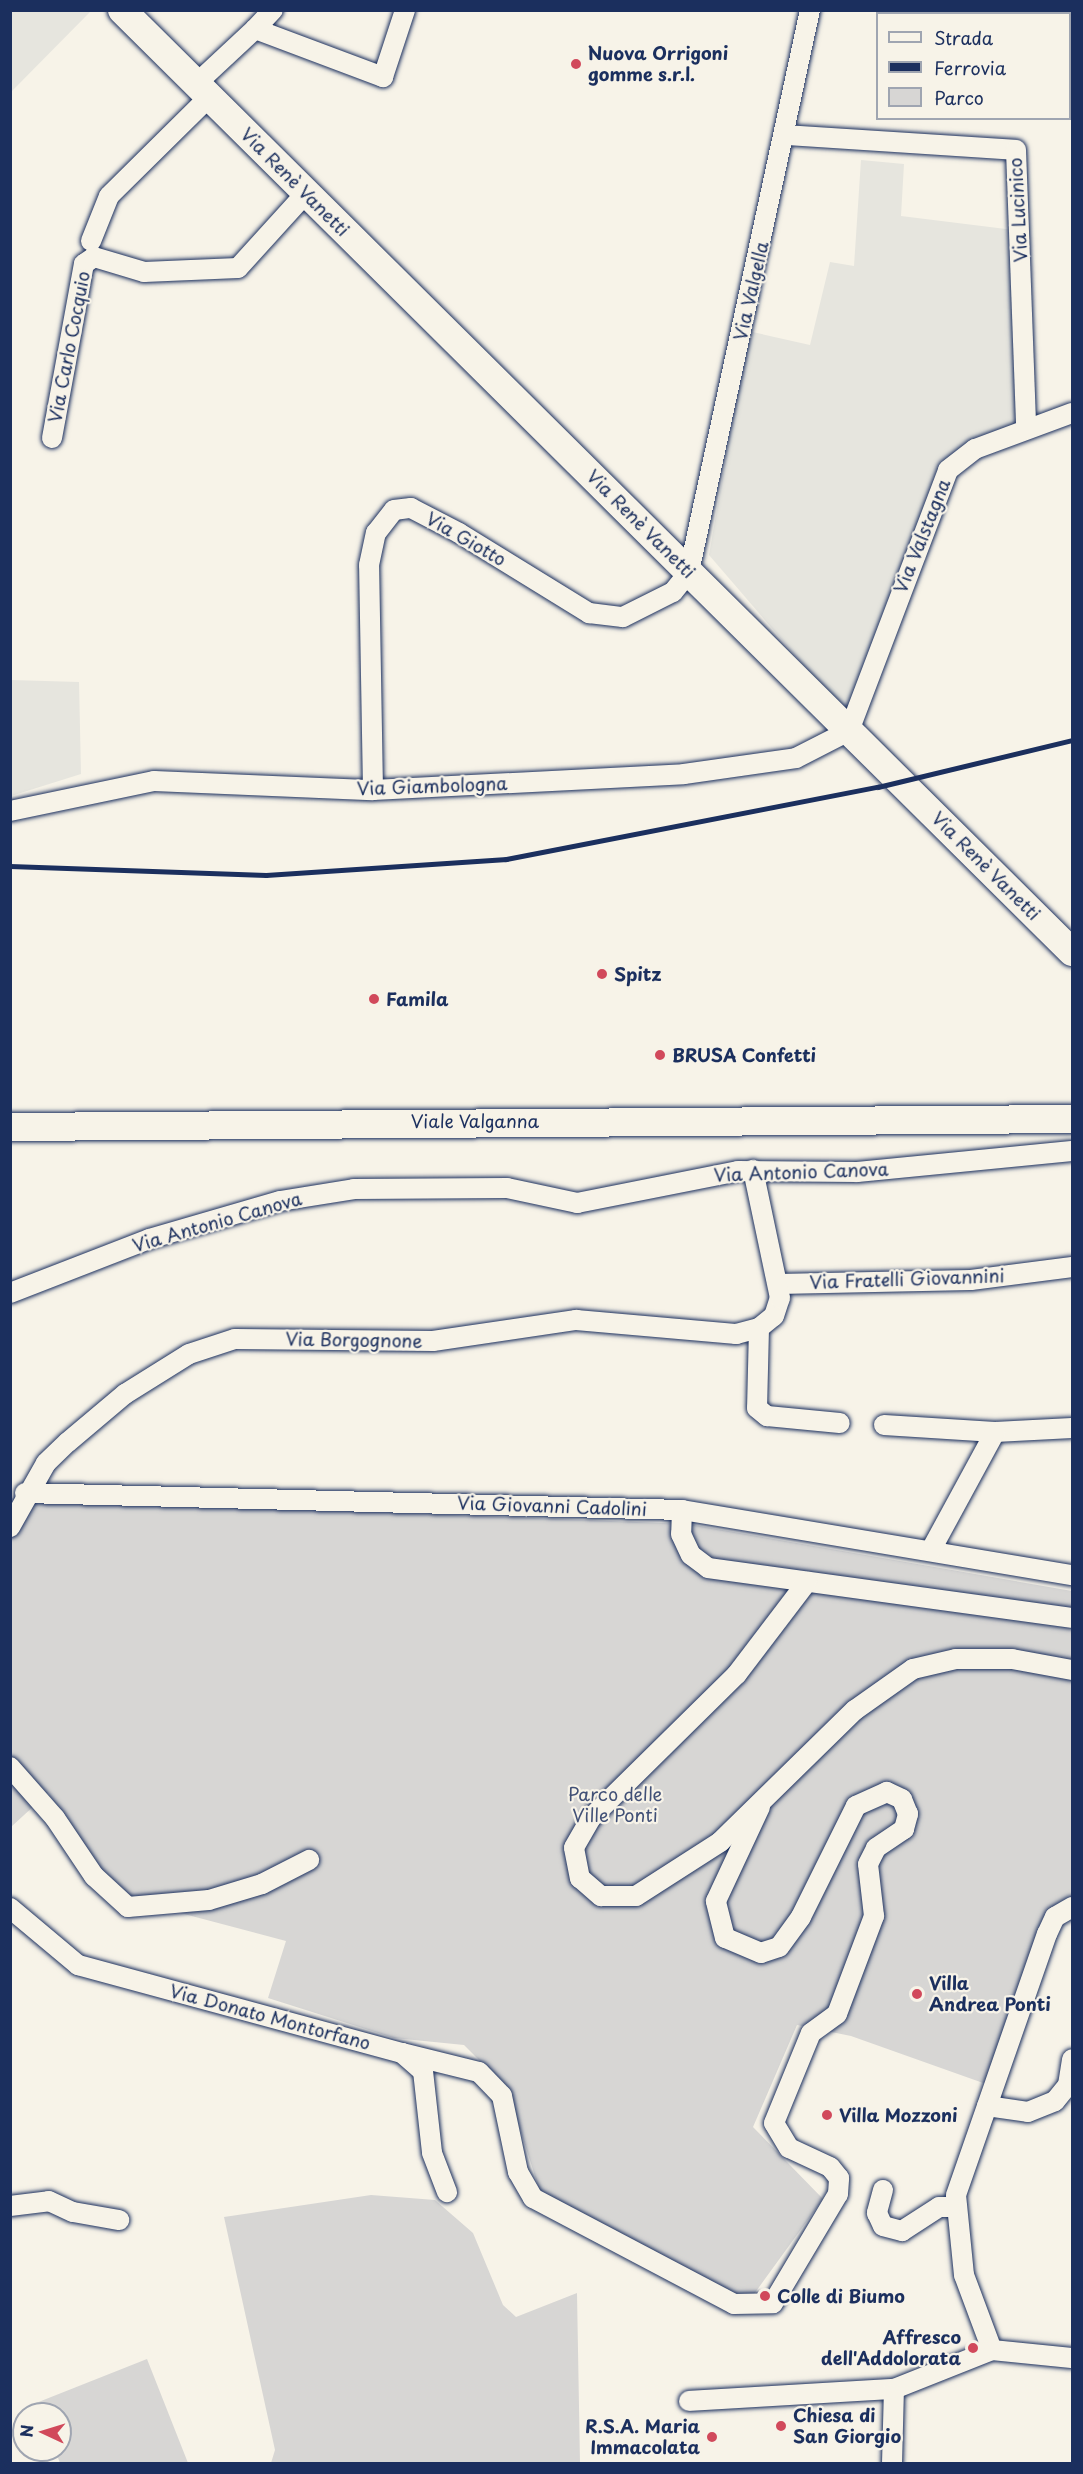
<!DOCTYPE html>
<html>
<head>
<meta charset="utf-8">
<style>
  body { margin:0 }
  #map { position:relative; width:1083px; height:2474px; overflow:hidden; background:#f7f3e8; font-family:"Playpen Sans",sans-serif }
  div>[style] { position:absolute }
  .built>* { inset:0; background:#e6e5de }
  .green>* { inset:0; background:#d7d6d4 }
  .roads { filter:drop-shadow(0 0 2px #1b2f5e) drop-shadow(0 0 2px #1b2f5e) }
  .street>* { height:20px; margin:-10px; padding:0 10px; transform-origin:10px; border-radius:10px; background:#f7f3e8 }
  .secondary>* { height:28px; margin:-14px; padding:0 14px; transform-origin:14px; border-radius:14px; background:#f7f3e8 }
  .rail>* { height:4.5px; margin:-2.25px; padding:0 2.25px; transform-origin:2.25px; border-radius:2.25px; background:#1b2f5e }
  .dots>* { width:16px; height:16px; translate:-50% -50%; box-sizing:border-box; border:3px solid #f7f3e8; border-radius:50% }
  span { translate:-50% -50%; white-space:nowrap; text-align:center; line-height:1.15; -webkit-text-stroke:4.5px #f7f3e8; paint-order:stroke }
  .poi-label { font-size:18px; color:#1b2f5e; font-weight:700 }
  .left { translate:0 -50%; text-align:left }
  .right { translate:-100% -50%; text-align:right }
  .street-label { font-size:18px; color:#1b2f5e }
  .park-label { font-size:18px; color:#415076 }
  .frame { position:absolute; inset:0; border:12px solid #1b2f5e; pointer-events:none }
  .legend { position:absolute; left:876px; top:12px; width:195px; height:108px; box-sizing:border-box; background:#f7f3e8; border:2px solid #9fa5b1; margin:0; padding:8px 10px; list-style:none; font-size:18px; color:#1b2f5e }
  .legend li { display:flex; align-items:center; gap:12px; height:30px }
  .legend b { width:30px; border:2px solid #9fa5b1 }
  .north { position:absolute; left:12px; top:2402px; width:60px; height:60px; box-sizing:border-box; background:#f7f3e8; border:2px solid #9fa5b1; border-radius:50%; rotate:274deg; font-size:16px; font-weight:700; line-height:24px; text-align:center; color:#1b2f5e }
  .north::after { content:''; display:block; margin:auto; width:21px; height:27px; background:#d1495b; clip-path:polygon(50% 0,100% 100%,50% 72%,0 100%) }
</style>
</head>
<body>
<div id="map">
  <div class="built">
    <i style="clip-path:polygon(11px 10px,91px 11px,11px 92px,10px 11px)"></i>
    <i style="clip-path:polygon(861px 160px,904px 164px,901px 216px,1014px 230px,1020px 428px,951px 460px,849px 718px,709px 555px,748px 331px,810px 345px,830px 262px,854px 266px)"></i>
    <i style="clip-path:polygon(11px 680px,79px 682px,81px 774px,11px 796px)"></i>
  </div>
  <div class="green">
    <i style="clip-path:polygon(11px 1498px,688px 1524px,1072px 1591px,1072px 1906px,1068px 1905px,1000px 2089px,851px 2036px,797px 2025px,753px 2127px,823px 2199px,749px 2301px,541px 2195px,507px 2088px,464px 2045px,394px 2038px,268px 1998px,286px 1941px,116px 1896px,48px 1793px,11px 1827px)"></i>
    <i style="clip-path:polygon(371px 2195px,435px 2200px,473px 2233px,503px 2305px,516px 2317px,577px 2293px,580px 2463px,271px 2463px,275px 2450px,224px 2217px)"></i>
    <i style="clip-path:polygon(147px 2359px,188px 2463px,60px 2463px,55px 2450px,60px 2450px,60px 2414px,41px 2414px,36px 2403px)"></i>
  </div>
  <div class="roads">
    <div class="street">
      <i style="left:255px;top:29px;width:26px;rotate:-47deg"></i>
      <i style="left:196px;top:84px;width:81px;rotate:-43deg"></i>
      <i style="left:255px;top:29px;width:137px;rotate:20.6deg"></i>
      <i style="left:383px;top:77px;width:71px;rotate:-71.8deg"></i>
      <i style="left:786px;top:135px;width:230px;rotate:3.7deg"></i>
      <i style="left:1016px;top:150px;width:279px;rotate:87.9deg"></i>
      <i style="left:91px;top:241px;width:48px;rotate:-68.2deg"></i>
      <i style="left:109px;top:196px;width:141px;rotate:-44.7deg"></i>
      <i style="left:52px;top:438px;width:177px;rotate:-79.6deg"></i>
      <i style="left:84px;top:264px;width:12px;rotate:-35deg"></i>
      <i style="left:94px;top:257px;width:52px;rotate:16.7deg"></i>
      <i style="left:144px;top:272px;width:94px;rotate:-2.4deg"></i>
      <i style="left:238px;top:268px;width:101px;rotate:-47.8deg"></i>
      <i style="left:373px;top:790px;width:225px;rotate:-91deg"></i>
      <i style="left:369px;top:565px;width:33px;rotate:-78deg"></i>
      <i style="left:376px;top:533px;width:29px;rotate:-52deg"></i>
      <i style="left:394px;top:510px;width:17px;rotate:-7deg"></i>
      <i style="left:411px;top:508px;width:54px;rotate:27.5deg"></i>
      <i style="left:459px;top:533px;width:153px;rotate:31.6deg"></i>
      <i style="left:589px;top:613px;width:34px;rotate:7deg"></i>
      <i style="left:623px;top:617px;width:56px;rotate:-26.6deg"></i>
      <i style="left:673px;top:592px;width:26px;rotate:-51deg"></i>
      <i style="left:689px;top:572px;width:575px;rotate:-77.85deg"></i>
      <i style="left:10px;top:811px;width:147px;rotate:-11.8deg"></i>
      <i style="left:154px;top:781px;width:219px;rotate:2.4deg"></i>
      <i style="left:373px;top:790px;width:311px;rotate:-2.9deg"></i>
      <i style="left:684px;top:774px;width:113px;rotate:-8.1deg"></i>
      <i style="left:796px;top:758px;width:59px;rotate:-27deg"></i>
      <i style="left:849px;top:731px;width:279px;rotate:-69.2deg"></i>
      <i style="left:948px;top:470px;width:34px;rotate:-38deg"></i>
      <i style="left:975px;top:449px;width:103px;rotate:-20.4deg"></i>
      <i style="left:778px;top:1284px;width:193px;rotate:-1.2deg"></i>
      <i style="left:971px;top:1280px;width:102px;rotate:-7.3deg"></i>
      <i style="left:10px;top:1293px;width:149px;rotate:-21.2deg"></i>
      <i style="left:149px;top:1239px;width:136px;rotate:-16.2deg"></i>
      <i style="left:280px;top:1201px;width:75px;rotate:-9.2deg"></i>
      <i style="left:354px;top:1189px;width:153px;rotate:-0.4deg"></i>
      <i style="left:507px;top:1188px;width:72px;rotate:12.1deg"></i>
      <i style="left:577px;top:1203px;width:164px;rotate:-11.2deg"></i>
      <i style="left:738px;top:1171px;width:119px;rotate:0.5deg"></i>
      <i style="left:857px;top:1172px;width:216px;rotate:-5.6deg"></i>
      <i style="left:759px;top:1328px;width:80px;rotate:91.4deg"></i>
      <i style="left:757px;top:1408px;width:13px;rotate:39deg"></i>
      <i style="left:767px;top:1416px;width:73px;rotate:5.5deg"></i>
      <i style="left:884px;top:1425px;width:111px;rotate:3.6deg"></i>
      <i style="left:995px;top:1432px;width:77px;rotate:-3deg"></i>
      <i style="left:25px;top:1493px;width:657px;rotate:1.48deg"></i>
      <i style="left:682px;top:1510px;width:395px;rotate:9.5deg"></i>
      <i style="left:682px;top:1510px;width:24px;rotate:92deg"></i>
      <i style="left:681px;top:1534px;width:23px;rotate:65deg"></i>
      <i style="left:691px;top:1555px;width:21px;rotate:37deg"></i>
      <i style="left:708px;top:1568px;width:367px;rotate:7.8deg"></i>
      <i style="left:10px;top:1527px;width:73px;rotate:-60.6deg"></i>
      <i style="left:46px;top:1463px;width:30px;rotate:-44deg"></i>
      <i style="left:68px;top:1442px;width:75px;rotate:-40.1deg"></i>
      <i style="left:125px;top:1394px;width:75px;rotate:-32deg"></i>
      <i style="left:189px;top:1354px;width:48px;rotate:-18.1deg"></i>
      <i style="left:235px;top:1339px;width:198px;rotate:0.6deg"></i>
      <i style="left:433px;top:1341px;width:145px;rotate:-8.4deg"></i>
      <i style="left:576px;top:1320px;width:161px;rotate:5deg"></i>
      <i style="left:736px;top:1334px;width:24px;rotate:-15deg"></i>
      <i style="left:759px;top:1328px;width:19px;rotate:-39deg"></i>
      <i style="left:774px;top:1316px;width:19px;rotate:-72deg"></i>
      <i style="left:780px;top:1298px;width:131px;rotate:-101.9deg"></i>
      <i style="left:931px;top:1550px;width:134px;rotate:-61.5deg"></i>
      <i style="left:807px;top:1582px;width:116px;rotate:127.3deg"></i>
      <i style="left:737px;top:1674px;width:205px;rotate:135.4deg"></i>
      <i style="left:591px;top:1818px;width:34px;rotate:120deg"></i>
      <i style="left:574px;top:1848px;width:31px;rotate:79deg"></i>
      <i style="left:580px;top:1878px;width:28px;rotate:41deg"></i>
      <i style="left:601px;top:1896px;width:35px"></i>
      <i style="left:636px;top:1896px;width:100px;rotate:-32.7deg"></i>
      <i style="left:720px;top:1842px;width:189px;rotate:-44.4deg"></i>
      <i style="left:855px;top:1710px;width:71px;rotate:-35.3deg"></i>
      <i style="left:913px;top:1669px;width:44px;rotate:-13.1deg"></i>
      <i style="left:956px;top:1659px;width:56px"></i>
      <i style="left:1012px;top:1659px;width:61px;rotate:10.4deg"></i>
      <i style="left:10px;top:1767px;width:68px;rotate:48.6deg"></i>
      <i style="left:55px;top:1818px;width:70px;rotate:56.1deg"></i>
      <i style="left:94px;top:1876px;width:46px;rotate:42.4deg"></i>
      <i style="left:128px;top:1907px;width:81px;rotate:-4.9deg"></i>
      <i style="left:209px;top:1900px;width:55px;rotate:-16.8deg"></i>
      <i style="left:262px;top:1884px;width:53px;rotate:-27.1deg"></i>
      <i style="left:10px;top:1908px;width:89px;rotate:40deg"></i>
      <i style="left:78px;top:1965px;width:336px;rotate:15.2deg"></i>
      <i style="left:402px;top:2053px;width:28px;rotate:41deg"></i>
      <i style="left:423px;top:2071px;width:82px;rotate:83.7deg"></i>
      <i style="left:432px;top:2153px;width:42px;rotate:69deg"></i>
      <i style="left:402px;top:2053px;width:79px;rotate:13.9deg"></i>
      <i style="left:479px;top:2072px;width:33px;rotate:46deg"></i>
      <i style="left:502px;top:2096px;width:78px;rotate:78.1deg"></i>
      <i style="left:518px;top:2172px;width:30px;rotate:60deg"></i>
      <i style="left:533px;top:2198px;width:227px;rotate:27.8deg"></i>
      <i style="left:734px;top:2304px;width:39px;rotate:-1deg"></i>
      <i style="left:773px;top:2303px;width:127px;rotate:-59.2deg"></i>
      <i style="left:838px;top:2194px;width:16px;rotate:-86deg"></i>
      <i style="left:839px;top:2178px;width:14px;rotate:-129deg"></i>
      <i style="left:830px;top:2167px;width:45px;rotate:-155.1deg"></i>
      <i style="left:789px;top:2148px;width:29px;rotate:-121deg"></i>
      <i style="left:774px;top:2123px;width:97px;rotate:-67.7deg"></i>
      <i style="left:811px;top:2033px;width:32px;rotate:-36deg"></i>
      <i style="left:837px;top:2014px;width:105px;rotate:-69.3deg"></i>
      <i style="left:874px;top:1916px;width:52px;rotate:-96.6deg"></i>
      <i style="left:868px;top:1864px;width:18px;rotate:-63deg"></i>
      <i style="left:876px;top:1848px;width:34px;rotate:-34deg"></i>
      <i style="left:904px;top:1829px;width:16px;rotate:-75deg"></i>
      <i style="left:908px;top:1814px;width:16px;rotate:-112deg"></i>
      <i style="left:902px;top:1799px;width:17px;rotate:-155deg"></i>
      <i style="left:887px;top:1792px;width:34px;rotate:156deg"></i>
      <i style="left:856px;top:1806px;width:124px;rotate:116.4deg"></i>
      <i style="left:801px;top:1917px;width:37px;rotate:126deg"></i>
      <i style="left:779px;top:1947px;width:19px;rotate:162deg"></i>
      <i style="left:761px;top:1953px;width:39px;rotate:-157deg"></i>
      <i style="left:725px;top:1938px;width:38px;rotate:-104deg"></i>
      <i style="left:716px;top:1901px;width:104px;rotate:-64.9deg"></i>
      <i style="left:987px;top:2106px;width:41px;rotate:8.3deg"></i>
      <i style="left:1028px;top:2112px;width:29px;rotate:-22deg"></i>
      <i style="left:1055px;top:2101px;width:21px;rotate:-51deg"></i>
      <i style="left:1068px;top:2085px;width:26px;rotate:-81deg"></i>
      <i style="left:883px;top:2190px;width:24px;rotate:105deg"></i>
      <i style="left:877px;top:2213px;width:14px;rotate:65deg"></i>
      <i style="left:883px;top:2226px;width:20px;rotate:15deg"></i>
      <i style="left:902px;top:2231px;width:44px;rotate:-33deg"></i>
      <i style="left:939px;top:2207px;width:18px"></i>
      <i style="left:10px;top:2206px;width:39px;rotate:-7deg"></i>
      <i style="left:49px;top:2201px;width:26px;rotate:25deg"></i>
      <i style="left:73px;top:2212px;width:47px;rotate:9.9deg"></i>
      <i style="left:992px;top:2350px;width:80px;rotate:-110.5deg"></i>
      <i style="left:964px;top:2275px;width:80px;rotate:-95.7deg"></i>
      <i style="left:956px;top:2195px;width:276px;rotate:-70.8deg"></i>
      <i style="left:1047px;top:1934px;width:19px;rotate:-65deg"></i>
      <i style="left:1055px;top:1917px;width:20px;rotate:-30deg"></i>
      <i style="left:689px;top:2401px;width:205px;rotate:-3.4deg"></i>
      <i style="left:892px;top:2464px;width:75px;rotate:-88.5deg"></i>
      <i style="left:894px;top:2389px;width:105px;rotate:-21.7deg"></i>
      <i style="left:992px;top:2350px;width:80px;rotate:5.7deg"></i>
    </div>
    <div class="secondary">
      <i style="left:122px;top:10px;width:1338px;rotate:44.76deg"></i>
      <i style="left:10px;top:1127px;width:1062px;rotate:-0.43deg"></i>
    </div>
  </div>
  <div class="rail">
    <i style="left:10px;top:866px;width:256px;rotate:2deg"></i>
    <i style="left:266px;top:875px;width:241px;rotate:-3.8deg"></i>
    <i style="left:506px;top:859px;width:379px;rotate:-11deg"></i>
    <i style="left:878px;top:787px;width:200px;rotate:-13.6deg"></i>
  </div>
  <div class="dots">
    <i style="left:576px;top:64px;background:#d1495b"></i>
    <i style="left:602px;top:974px;background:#d1495b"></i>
    <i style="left:374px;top:999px;background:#d1495b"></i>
    <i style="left:660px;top:1055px;background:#d1495b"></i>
    <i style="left:917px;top:1994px;background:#d1495b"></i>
    <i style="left:827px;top:2115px;background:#d1495b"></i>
    <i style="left:765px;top:2296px;background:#d1495b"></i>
    <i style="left:973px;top:2348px;background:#d1495b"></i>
    <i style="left:781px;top:2426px;background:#d1495b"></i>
    <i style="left:712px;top:2437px;background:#d1495b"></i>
  </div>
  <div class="poi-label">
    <span class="left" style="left:588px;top:64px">Nuova Orrigoni<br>gomme s.r.l.</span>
    <span class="left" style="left:614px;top:974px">Spitz</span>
    <span class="left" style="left:386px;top:999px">Famila</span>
    <span class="left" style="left:672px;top:1055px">BRUSA Confetti</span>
    <span class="left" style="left:929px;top:1994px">Villa<br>Andrea Ponti</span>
    <span class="left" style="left:839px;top:2115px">Villa Mozzoni</span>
    <span class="left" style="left:777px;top:2296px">Colle di Biumo</span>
    <span class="right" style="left:961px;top:2348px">Affresco<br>dell'Addolorata</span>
    <span class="left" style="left:793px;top:2426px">Chiesa di<br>San Giorgio</span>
    <span class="right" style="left:700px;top:2437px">R.S.A. Maria<br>Immacolata</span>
  </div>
  <div class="street-label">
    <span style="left:295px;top:182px;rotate:45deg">Via Renè Vanetti</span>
    <span style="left:1018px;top:210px;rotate:-93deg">Via Lucinico</span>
    <span style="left:751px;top:291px;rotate:-77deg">Via Valgella</span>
    <span style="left:69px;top:347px;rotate:-79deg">Via Carlo Cocquio</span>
    <span style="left:641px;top:524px;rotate:45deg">Via Renè Vanetti</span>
    <span style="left:922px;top:536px;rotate:-68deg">Via Valstagna</span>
    <span style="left:466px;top:539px;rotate:30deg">Via Giotto</span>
    <span style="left:432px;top:786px;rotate:-2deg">Via Giambologna</span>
    <span style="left:986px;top:866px;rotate:45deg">Via Renè Vanetti</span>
    <span style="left:475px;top:1121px">Viale Valganna</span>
    <span style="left:801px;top:1172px;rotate:-2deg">Via Antonio Canova</span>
    <span style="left:217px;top:1222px;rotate:-16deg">Via Antonio Canova</span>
    <span style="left:907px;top:1279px;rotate:-2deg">Via Fratelli Giovannini</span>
    <span style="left:354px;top:1340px;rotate:1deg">Via Borgognone</span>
    <span style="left:552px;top:1506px;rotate:2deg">Via Giovanni Cadolini</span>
    <span style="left:270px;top:2017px;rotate:15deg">Via Donato Montorfano</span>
  </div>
  <div class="park-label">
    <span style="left:615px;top:1805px">Parco delle<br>Ville Ponti</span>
  </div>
  <div class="frame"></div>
  <ul class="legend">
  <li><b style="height:8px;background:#f7f3e8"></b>Strada</li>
  <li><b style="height:8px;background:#1b2f5e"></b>Ferrovia</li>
  <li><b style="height:16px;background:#d7d6d4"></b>Parco</li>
  </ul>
  <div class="north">N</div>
</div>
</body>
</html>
